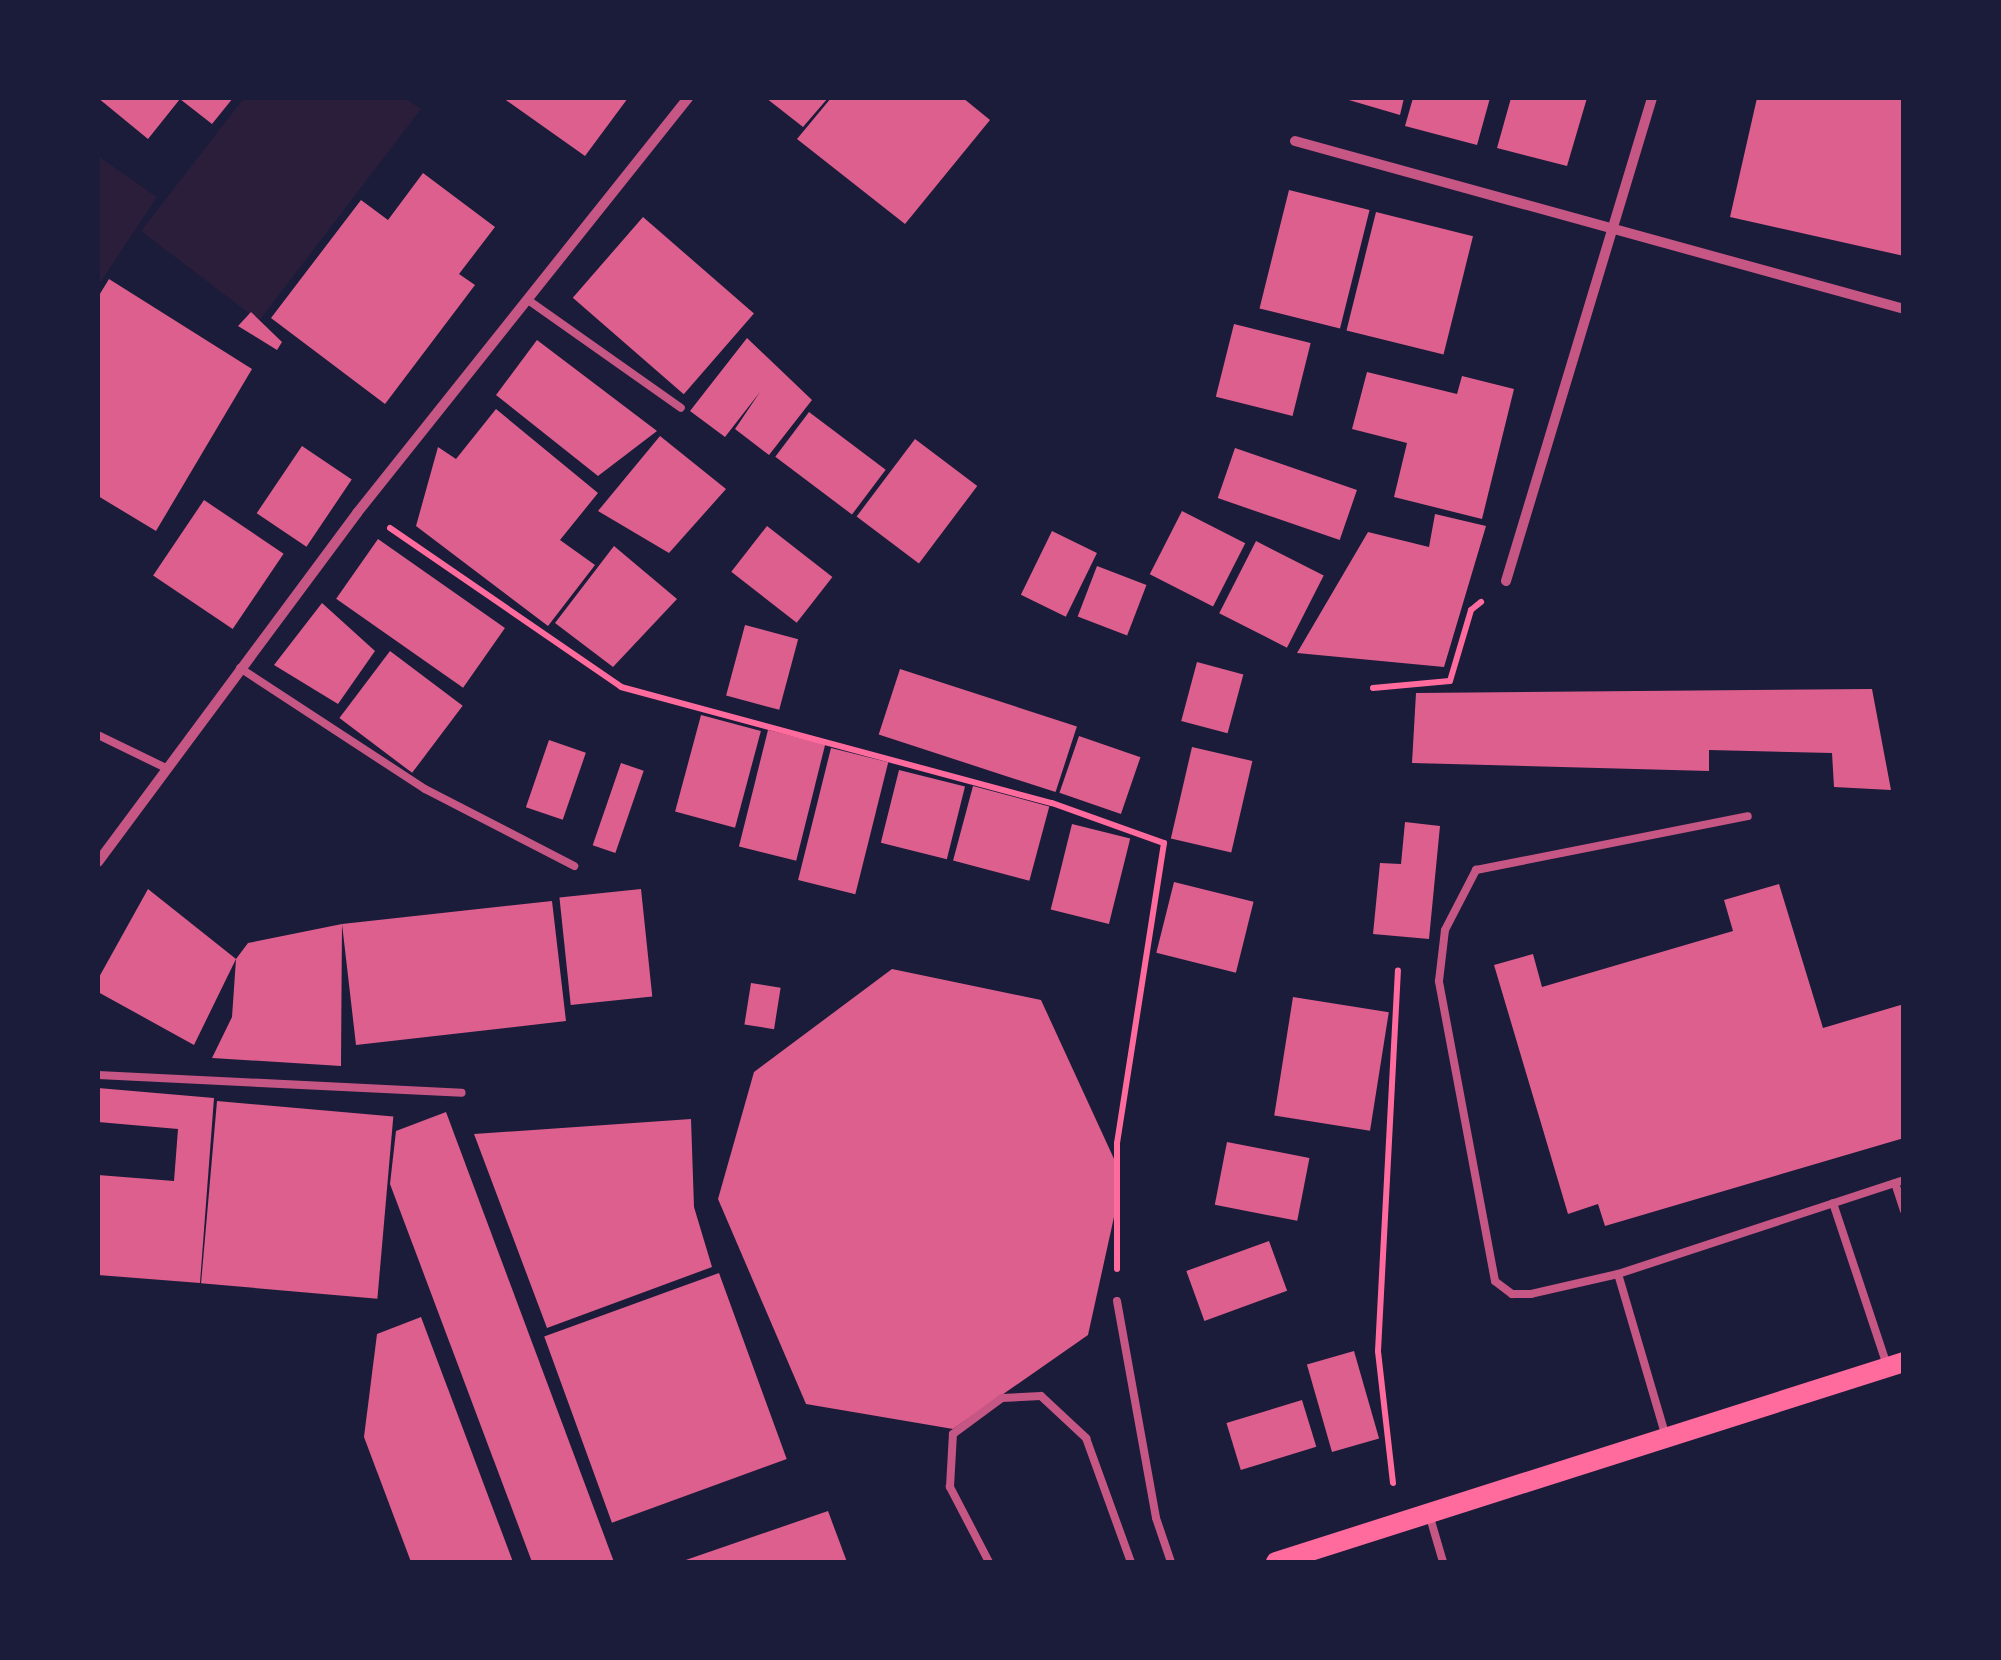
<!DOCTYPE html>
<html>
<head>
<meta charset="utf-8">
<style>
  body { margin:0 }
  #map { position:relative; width:2001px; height:1660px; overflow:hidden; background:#1b1b3a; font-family:Barlow,sans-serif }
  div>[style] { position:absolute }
  .green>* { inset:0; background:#2a1e3b }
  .building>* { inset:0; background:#dd5f8e; transform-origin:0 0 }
  .path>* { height:6px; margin:-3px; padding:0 3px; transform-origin:3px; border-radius:3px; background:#ff6b9d }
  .service>* { height:8px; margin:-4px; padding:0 4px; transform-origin:4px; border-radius:4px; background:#c65784 }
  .minor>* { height:10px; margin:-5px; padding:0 5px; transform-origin:5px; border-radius:5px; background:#c65784 }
  .secondary>* { height:20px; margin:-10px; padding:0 10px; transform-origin:10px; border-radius:10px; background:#ff6b9d }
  span { translate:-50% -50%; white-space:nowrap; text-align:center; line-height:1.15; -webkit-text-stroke:10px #1b1b3a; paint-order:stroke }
  .frame { position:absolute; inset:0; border:100px solid #1b1b3a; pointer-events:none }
</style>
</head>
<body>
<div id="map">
  <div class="green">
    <i style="clip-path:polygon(244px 98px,405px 98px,421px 109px,259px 321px,141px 231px)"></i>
    <i style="clip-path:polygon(98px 156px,157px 197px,98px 286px)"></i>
  </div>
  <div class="building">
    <i style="clip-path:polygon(98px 98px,233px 98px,212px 124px,180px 99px,148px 139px)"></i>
    <i style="clip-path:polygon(503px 98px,628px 98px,585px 156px)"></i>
    <i style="clip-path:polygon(766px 98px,828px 98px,803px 127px)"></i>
    <i style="clip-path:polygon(831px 98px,963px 98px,990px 120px,905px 224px,797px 139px)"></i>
    <i style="clip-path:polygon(1342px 98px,1404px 98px,1400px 115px)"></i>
    <i style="clip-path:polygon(1413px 98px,1490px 98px,1477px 145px,1405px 126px)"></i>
    <i style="clip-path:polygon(1511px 98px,1587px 98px,1567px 166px,1497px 148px)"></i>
    <i style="clip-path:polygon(1757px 98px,1904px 98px,1904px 256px,1730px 217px)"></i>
    <i style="clip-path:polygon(423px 173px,495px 227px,459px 274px,475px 285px,385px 404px,271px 318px,361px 200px,388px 220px)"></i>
    <i style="left:1289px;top:190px;width:83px;height:122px;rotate:14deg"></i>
    <i style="left:1376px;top:212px;width:100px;height:122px;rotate:14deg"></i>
    <i style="left:643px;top:217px;width:147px;height:107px;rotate:41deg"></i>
    <i style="clip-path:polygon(109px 279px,252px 369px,156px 531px,98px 496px,98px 297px)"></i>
    <i style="clip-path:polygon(251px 312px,282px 342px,277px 350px,238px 326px)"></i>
    <i style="left:1234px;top:324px;width:79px;height:75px;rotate:14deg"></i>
    <i style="clip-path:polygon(747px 338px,812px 400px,769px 455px,735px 429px,760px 392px,725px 437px,690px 411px)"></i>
    <i style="clip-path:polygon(537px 340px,657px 431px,598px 476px,496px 395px)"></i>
    <i style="clip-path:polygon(1367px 372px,1457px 394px,1462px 376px,1514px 389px,1482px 519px,1394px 497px,1407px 443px,1352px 429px)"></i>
    <i style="clip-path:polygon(496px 409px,598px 493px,560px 540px,595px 565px,548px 626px,416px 526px,438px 447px,456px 459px)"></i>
    <i style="left:809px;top:412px;width:96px;height:56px;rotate:37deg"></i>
    <i style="clip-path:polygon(660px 436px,726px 489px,669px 553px,598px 511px)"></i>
    <i style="left:915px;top:439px;width:78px;height:97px;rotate:37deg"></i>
    <i style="left:302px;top:446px;width:60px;height:81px;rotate:34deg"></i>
    <i style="left:1235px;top:448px;width:129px;height:53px;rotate:19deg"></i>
    <i style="left:204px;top:500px;width:96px;height:91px;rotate:34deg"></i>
    <i style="left:1182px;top:511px;width:71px;height:71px;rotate:27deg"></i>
    <i style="clip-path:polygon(1435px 514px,1486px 526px,1444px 667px,1297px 653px,1368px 532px,1429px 547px)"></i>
    <i style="left:767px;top:526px;width:83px;height:58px;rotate:38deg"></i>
    <i style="left:1052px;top:531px;width:50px;height:71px;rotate:26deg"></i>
    <i style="left:378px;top:539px;width:155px;height:73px;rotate:35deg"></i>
    <i style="left:1256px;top:541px;width:76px;height:81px;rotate:27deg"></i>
    <i style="clip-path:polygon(614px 546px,677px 599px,613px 667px,555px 623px)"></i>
    <i style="left:1097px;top:566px;width:53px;height:54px;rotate:21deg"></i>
    <i style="clip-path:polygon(322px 603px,375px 651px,338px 704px,274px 665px)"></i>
    <i style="left:745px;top:625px;width:55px;height:73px;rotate:15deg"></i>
    <i style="left:390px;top:651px;width:91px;height:84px;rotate:37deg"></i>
    <i style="left:1197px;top:662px;width:48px;height:61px;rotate:15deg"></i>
    <i style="left:900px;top:669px;width:186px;height:69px;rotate:18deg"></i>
    <i style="clip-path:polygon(1872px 689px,1891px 790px,1834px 787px,1832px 753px,1709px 750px,1709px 771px,1412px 763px,1416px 693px)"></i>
    <i style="left:701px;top:715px;width:62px;height:100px;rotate:15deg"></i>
    <i style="left:768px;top:730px;width:59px;height:120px;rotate:14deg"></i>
    <i style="left:1079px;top:736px;width:65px;height:60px;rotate:19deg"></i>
    <i style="left:549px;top:740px;width:39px;height:71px;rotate:19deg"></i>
    <i style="left:1192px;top:747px;width:62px;height:94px;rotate:13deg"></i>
    <i style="left:831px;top:748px;width:59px;height:136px;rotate:14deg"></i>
    <i style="left:621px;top:763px;width:24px;height:87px;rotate:19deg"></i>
    <i style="left:899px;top:770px;width:68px;height:75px;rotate:14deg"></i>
    <i style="left:973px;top:786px;width:79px;height:77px;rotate:15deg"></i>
    <i style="clip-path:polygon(1405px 822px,1440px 826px,1429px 939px,1373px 934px,1380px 863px,1401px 864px)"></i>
    <i style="left:1072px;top:824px;width:60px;height:88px;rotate:14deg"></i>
    <i style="left:1174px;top:882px;width:82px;height:73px;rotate:14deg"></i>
    <i style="clip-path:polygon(1779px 884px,1823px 1028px,1904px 1004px,1904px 1138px,1605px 1226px,1598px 1204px,1568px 1214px,1494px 965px,1533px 954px,1542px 987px,1733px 931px,1724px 900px)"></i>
    <i style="clip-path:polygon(148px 889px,236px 959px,194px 1045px,98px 992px,98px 979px)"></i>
    <i style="left:641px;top:889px;width:108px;height:82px;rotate:84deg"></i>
    <i style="clip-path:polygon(552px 901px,566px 1021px,356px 1045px,342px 924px,341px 1066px,212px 1058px,232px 1017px,236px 959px,248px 943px,342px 924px)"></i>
    <i style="clip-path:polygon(892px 969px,1041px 1000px,1115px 1161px,1114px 1217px,1088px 1335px,953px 1429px,806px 1404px,718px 1199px,754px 1072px)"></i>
    <i style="left:751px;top:983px;width:30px;height:42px;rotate:9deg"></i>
    <i style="left:1293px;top:997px;width:97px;height:120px;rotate:9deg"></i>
    <i style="clip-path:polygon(98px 1088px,214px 1098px,200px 1283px,98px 1275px,98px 1175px,174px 1181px,178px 1129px,98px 1122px)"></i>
    <i style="left:217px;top:1101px;width:177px;height:183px;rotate:5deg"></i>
    <i style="clip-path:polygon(446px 1112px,614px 1562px,532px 1562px,390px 1184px,396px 1131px)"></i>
    <i style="clip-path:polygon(691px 1119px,694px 1207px,712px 1267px,547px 1328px,474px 1134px)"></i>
    <i style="left:1227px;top:1142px;width:84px;height:64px;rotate:11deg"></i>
    <i style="left:1269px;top:1241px;width:53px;height:88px;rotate:70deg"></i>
    <i style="left:719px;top:1273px;width:198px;height:186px;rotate:70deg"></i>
    <i style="clip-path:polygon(421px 1317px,513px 1562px,411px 1562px,364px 1437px,377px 1334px)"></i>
    <i style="left:1354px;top:1351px;width:91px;height:49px;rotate:74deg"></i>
    <i style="left:1302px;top:1400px;width:49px;height:79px;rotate:73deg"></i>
    <i style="clip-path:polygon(828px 1511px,847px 1562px,680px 1562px)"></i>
  </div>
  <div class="path">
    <i style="left:390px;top:528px;width:280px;rotate:34.5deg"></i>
    <i style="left:621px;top:687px;width:446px;rotate:15.1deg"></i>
    <i style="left:1052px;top:803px;width:119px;rotate:19.7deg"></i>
    <i style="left:1164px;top:843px;width:304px;rotate:98.9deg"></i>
    <i style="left:1117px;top:1143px;width:126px;rotate:90deg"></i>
    <i style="left:1373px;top:688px;width:77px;rotate:-5.2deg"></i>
    <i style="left:1450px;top:681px;width:74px;rotate:-73.5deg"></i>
    <i style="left:1471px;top:610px;width:13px;rotate:-39deg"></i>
    <i style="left:1393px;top:1483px;width:133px;rotate:-96.5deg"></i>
    <i style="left:1378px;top:1351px;width:381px;rotate:-87deg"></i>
  </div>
  <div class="service">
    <i style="left:528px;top:300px;width:187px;rotate:35.2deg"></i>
    <i style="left:240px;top:668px;width:221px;rotate:33.2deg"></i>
    <i style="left:425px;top:789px;width:168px;rotate:27.3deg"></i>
    <i style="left:98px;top:735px;width:76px;rotate:25.9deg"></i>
    <i style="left:98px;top:1075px;width:364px;rotate:2.8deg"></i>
    <i style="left:1895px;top:1183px;width:29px;rotate:72deg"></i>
    <i style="left:1833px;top:1203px;width:171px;rotate:71.6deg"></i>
    <i style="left:1618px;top:1274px;width:89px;rotate:167.1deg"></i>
    <i style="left:1531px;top:1294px;width:19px;rotate:180deg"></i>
    <i style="left:1512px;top:1294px;width:21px;rotate:-143deg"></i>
    <i style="left:1495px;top:1281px;width:305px;rotate:-100.6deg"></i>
    <i style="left:1439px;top:981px;width:51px;rotate:-83.3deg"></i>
    <i style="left:1445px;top:930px;width:68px;rotate:-62.7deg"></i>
    <i style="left:1476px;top:870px;width:277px;rotate:-11.2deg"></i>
    <i style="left:1117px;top:1301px;width:220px;rotate:79.8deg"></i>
    <i style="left:1156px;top:1518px;width:46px;rotate:71.2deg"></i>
    <i style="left:1666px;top:1437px;width:170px;rotate:-106.4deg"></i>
    <i style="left:1618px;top:1274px;width:301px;rotate:-18.2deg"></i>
    <i style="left:1429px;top:1514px;width:50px;rotate:73.7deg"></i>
    <i style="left:989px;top:1562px;width:85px;rotate:-117.5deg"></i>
    <i style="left:950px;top:1487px;width:53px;rotate:-86.8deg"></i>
    <i style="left:953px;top:1434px;width:61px;rotate:-36.3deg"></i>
    <i style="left:1002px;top:1398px;width:39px;rotate:-3deg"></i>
    <i style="left:1041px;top:1396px;width:62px;rotate:43deg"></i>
    <i style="left:1086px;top:1438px;width:132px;rotate:70.1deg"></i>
  </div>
  <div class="minor">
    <i style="left:1295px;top:141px;width:632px;rotate:15.42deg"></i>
    <i style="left:1506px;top:581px;width:505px;rotate:-73.18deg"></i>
    <i style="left:98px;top:862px;width:435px;rotate:-53.4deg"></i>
    <i style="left:357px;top:513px;width:531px;rotate:-51.42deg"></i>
  </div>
  <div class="secondary">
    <i style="left:1276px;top:1562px;width:659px;rotate:-17.67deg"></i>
  </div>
  <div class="frame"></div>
</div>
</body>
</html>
